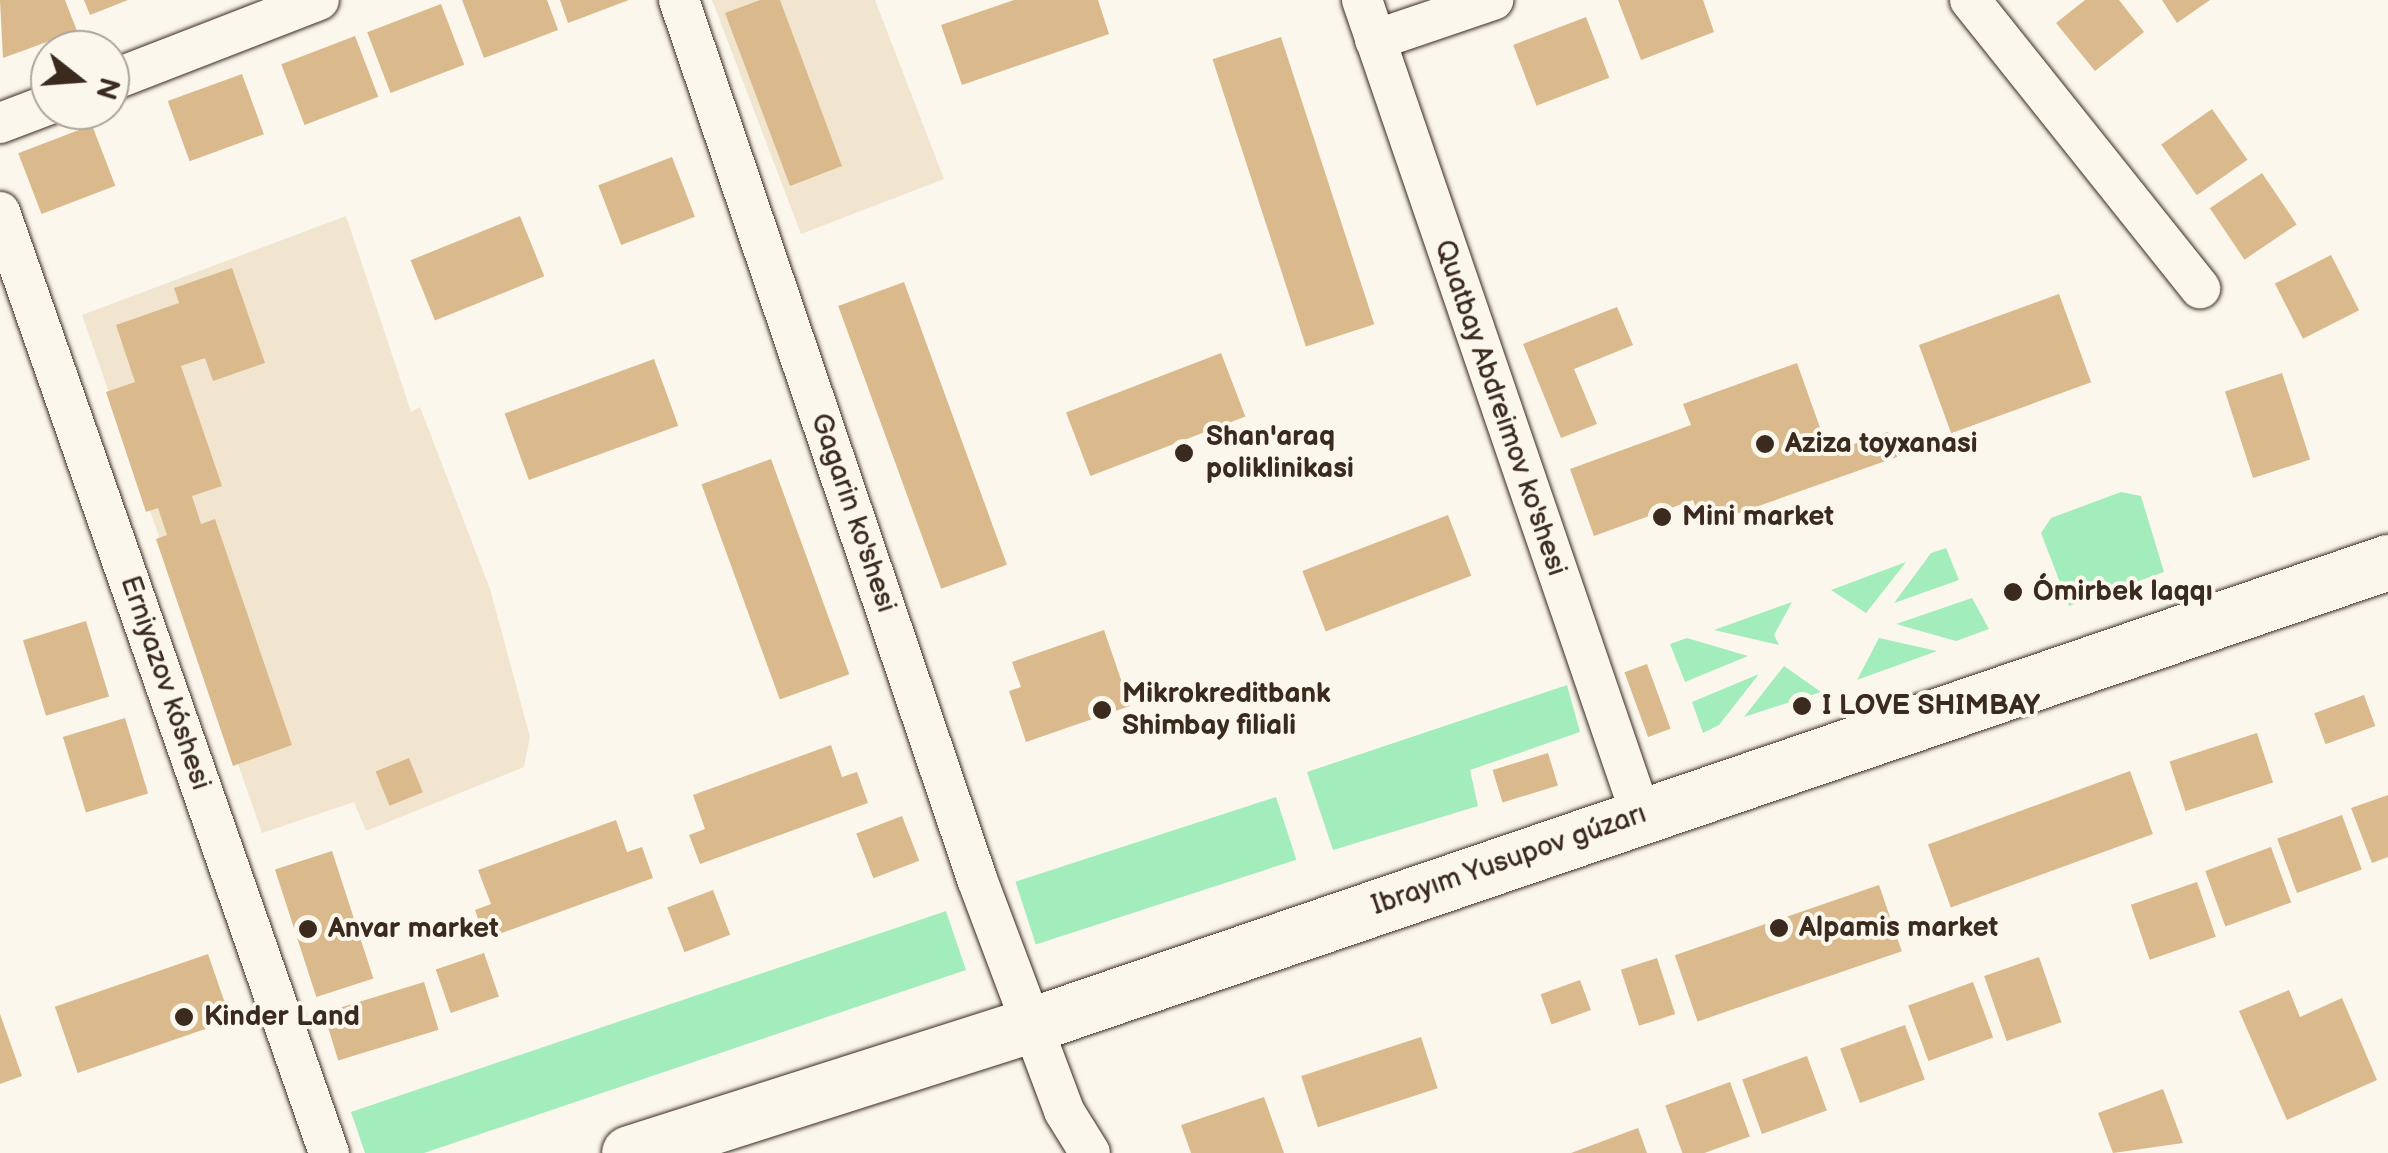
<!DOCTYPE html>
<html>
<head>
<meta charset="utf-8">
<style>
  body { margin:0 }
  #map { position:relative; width:2388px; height:1153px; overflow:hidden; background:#fbf7ec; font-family:"Balsamiq Sans",sans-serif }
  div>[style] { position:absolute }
  .built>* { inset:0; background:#f1e5d0 }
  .green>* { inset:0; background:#a3edbc; transform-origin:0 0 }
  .building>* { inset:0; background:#daba8d; transform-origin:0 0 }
  .roads { filter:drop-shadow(0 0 2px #3b2a1e) drop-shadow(0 0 2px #3b2a1e) }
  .street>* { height:40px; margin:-20px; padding:0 20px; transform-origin:20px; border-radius:20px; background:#fbf7ec }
  .secondary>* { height:55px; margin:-27.5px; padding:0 27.5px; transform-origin:27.5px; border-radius:27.5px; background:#fbf7ec }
  .dots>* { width:28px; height:28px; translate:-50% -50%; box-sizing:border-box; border:5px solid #fbf7ec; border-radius:50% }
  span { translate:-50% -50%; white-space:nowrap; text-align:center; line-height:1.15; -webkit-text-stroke:8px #fbf7ec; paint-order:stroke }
  .street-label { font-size:28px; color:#3b2a1e }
  .poi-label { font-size:28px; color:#3b2a1e; font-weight:700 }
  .left { translate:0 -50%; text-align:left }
  .north { position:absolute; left:30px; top:30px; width:100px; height:100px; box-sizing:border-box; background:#fbf7ec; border:2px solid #aea59a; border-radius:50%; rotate:107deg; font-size:28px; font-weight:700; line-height:40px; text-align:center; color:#3b2a1e }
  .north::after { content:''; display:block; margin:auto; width:35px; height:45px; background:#3b2a1e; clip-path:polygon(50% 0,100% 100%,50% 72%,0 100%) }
</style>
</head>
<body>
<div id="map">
  <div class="built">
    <i style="clip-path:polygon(712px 0,875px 0,944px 179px,801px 234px)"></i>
    <i style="clip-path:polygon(346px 216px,411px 412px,420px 407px,490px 589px,530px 737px,524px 767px,366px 831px,354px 802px,262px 833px,82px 315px)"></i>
  </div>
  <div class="green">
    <i style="clip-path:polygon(2121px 492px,2141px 496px,2164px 572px,2069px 606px,2041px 533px,2051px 518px)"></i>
    <i style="clip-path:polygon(1946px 548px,1959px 580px,1894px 603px,1931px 553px)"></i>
    <i style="clip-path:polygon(1906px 562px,1866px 613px,1831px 590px)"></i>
    <i style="clip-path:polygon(1972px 598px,1989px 629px,1956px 641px,1896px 624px)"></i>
    <i style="clip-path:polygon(1792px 602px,1774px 635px,1779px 645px,1714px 630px)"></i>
    <i style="clip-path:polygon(1687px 638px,1748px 656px,1685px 682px,1670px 644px)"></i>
    <i style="clip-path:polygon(1879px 638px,1937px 651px,1857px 680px)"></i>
    <i style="clip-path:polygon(1784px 666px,1821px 692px,1744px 717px)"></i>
    <i style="clip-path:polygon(1759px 674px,1719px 725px,1703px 733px,1692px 702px)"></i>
    <i style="clip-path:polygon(1567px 685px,1580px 732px,1470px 770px,1478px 806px,1333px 850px,1307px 772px)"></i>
    <i style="left:1276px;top:797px;width:66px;height:274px;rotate:72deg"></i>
    <i style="clip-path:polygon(946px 911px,966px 970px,424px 1153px,365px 1153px,351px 1112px)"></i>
  </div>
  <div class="building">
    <i style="clip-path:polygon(0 0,65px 0,77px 31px,3px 58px)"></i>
    <i style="clip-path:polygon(84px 0,128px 0,90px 15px)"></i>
    <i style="clip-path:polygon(462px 0,547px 0,558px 30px,484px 58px)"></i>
    <i style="clip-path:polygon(560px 0,629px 0,568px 23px)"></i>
    <i style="clip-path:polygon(760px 0,780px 0,842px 166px,790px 186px,725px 13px)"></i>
    <i style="clip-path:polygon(1014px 0,1098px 0,1109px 34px,962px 85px,941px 25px)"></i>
    <i style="clip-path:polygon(1618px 0,1703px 0,1714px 32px,1641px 60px)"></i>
    <i style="clip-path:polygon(2085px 0,2119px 0,2144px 32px,2095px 71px,2056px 23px)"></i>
    <i style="clip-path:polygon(2162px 0,2210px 0,2177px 23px)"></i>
    <i style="left:441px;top:4px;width:65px;height:79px;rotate:69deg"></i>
    <i style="left:1586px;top:17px;width:65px;height:78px;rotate:69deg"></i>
    <i style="left:355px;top:36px;width:65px;height:79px;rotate:69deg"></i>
    <i style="left:1281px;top:37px;width:302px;height:72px;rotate:72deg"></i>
    <i style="left:242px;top:74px;width:64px;height:79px;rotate:70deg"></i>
    <i style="left:2212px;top:109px;width:62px;height:62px;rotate:55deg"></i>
    <i style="left:92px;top:125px;width:65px;height:79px;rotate:69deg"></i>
    <i style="left:672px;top:157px;width:64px;height:79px;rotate:69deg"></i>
    <i style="left:2262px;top:173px;width:62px;height:63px;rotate:56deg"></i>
    <i style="left:520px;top:216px;width:65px;height:118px;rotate:68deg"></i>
    <i style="left:2331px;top:255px;width:62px;height:63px;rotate:63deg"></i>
    <i style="clip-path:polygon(232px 268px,265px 363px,213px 381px,205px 358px,181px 366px,222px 486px,192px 496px,201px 524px,215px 519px,292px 745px,233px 766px,156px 539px,167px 535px,158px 508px,146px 512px,106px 392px,135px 382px,116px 325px,179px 303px,174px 288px)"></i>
    <i style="left:904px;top:282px;width:301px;height:70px;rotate:70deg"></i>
    <i style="left:2059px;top:294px;width:94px;height:149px;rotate:70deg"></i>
    <i style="clip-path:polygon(1617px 307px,1633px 345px,1574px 369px,1597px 424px,1561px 438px,1523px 344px)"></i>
    <i style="left:1221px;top:353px;width:68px;height:166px;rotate:69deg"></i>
    <i style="left:654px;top:359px;width:71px;height:159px;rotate:70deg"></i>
    <i style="clip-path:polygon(1797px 363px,1829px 453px,1888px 432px,1897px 457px,1702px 526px,1693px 500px,1594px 536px,1570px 469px,1691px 425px,1683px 404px)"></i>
    <i style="left:2282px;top:373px;width:91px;height:60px;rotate:72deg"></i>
    <i style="left:771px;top:459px;width:229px;height:74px;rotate:70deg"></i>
    <i style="left:1448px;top:515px;width:65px;height:156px;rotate:69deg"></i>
    <i style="left:86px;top:621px;width:79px;height:66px;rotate:73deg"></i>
    <i style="clip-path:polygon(1104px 630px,1130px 706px,1026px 742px,1009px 691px,1021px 687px,1012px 662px)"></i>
    <i style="left:1647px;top:664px;width:69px;height:24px;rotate:70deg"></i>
    <i style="left:2364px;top:695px;width:33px;height:53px;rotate:70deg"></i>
    <i style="left:125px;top:718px;width:79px;height:65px;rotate:73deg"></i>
    <i style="left:2257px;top:733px;width:52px;height:92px;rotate:72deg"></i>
    <i style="clip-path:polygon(831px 745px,842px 777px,857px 772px,868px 803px,700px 864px,689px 835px,705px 829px,693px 795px)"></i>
    <i style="left:1548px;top:753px;width:34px;height:58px;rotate:73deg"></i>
    <i style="left:409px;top:758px;width:37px;height:36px;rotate:68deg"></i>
    <i style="left:2130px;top:771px;width:67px;height:215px;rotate:70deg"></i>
    <i style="clip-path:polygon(2388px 795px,2388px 857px,2372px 863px,2351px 808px)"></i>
    <i style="left:2342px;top:815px;width:58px;height:69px;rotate:70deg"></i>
    <i style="left:902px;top:816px;width:48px;height:49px;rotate:69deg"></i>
    <i style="clip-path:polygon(616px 820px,627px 852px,642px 847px,653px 878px,485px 939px,475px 910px,491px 904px,478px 870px)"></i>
    <i style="left:2271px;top:847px;width:59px;height:70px;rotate:70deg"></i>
    <i style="left:332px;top:851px;width:134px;height:60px;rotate:72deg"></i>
    <i style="left:2197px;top:882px;width:58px;height:70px;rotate:71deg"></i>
    <i style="left:1879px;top:885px;width:70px;height:216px;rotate:71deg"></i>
    <i style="left:713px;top:890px;width:48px;height:49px;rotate:69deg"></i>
    <i style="left:484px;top:953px;width:46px;height:51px;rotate:71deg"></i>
    <i style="left:208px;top:954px;width:70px;height:162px;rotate:71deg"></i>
    <i style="left:2039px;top:957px;width:69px;height:58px;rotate:71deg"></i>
    <i style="left:1657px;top:958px;width:59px;height:38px;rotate:72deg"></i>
    <i style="left:1580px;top:980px;width:32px;height:42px;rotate:70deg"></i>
    <i style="left:424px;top:982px;width:50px;height:105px;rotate:73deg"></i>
    <i style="left:1973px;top:982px;width:59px;height:69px;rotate:70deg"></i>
    <i style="clip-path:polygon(2289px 990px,2300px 1017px,2342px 998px,2377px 1080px,2287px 1120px,2239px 1011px)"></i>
    <i style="clip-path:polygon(0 1014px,22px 1076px,0 1084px)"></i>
    <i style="left:1905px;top:1025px;width:58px;height:69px;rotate:70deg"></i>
    <i style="left:1421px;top:1037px;width:54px;height:126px;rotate:72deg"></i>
    <i style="left:1807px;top:1056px;width:58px;height:69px;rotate:70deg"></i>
    <i style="left:1730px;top:1082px;width:58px;height:69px;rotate:70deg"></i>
    <i style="clip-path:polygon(2163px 1089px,2183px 1143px,2113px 1153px,2098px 1113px)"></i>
    <i style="clip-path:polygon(1264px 1097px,1284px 1153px,1191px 1153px,1181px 1125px)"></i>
    <i style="clip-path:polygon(1638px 1128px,1647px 1153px,1571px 1153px)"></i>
  </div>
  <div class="roads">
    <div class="street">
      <i style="left:679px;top:0;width:928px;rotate:71.27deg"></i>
      <i style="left:977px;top:879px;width:248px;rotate:69.4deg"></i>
      <i style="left:1064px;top:1111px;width:49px;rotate:58.2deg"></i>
      <i style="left:1362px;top:0;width:861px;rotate:71.1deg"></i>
      <i style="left:1970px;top:0;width:369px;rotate:51.4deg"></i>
      <i style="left:1375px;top:40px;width:125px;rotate:-18.7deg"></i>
      <i style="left:110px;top:81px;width:224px;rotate:-21.2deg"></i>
      <i style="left:0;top:123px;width:53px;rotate:-20.8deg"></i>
      <i style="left:0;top:212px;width:997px;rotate:70.73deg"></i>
    </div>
    <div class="secondary">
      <i style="left:629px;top:1153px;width:422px;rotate:-17.7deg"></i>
      <i style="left:1031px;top:1025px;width:1434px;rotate:-18.84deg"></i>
    </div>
  </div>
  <div class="dots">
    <i style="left:1765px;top:444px;background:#3b2a1e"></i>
    <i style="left:1184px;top:453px;background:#3b2a1e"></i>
    <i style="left:1662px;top:517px;background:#3b2a1e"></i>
    <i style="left:2013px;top:592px;background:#3b2a1e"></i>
    <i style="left:1802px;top:706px;background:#3b2a1e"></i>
    <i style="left:1102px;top:710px;background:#3b2a1e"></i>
    <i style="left:1779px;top:928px;background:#3b2a1e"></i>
    <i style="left:308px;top:929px;background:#3b2a1e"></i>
    <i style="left:184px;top:1017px;background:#3b2a1e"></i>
  </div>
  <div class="street-label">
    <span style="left:1500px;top:408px;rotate:71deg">Quatbay Abdreimov ko'shesi</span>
    <span style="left:853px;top:513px;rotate:71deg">Gagarin ko'shesi</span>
    <span style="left:165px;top:683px;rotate:71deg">Erniyazov kóshesi</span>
    <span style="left:1509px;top:860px;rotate:-19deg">Ibrayım Yusupov gúzarı</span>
  </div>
  <div class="poi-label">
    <span class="left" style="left:1206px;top:453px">Shan'araq<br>poliklinikasi</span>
    <span class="left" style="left:1785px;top:444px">Aziza toyxanasi</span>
    <span class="left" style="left:1682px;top:517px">Mini market</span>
    <span class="left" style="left:2033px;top:592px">Ómirbek laqqı</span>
    <span class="left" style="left:1122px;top:710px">Mikrokreditbank<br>Shimbay filiali</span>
    <span class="left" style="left:1822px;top:706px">I LOVE SHIMBAY</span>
    <span class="left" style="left:1799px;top:928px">Alpamis market</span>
    <span class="left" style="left:328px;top:929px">Anvar market</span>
    <span class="left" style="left:204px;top:1017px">Kinder Land</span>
  </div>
  <div class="north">N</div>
</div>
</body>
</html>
